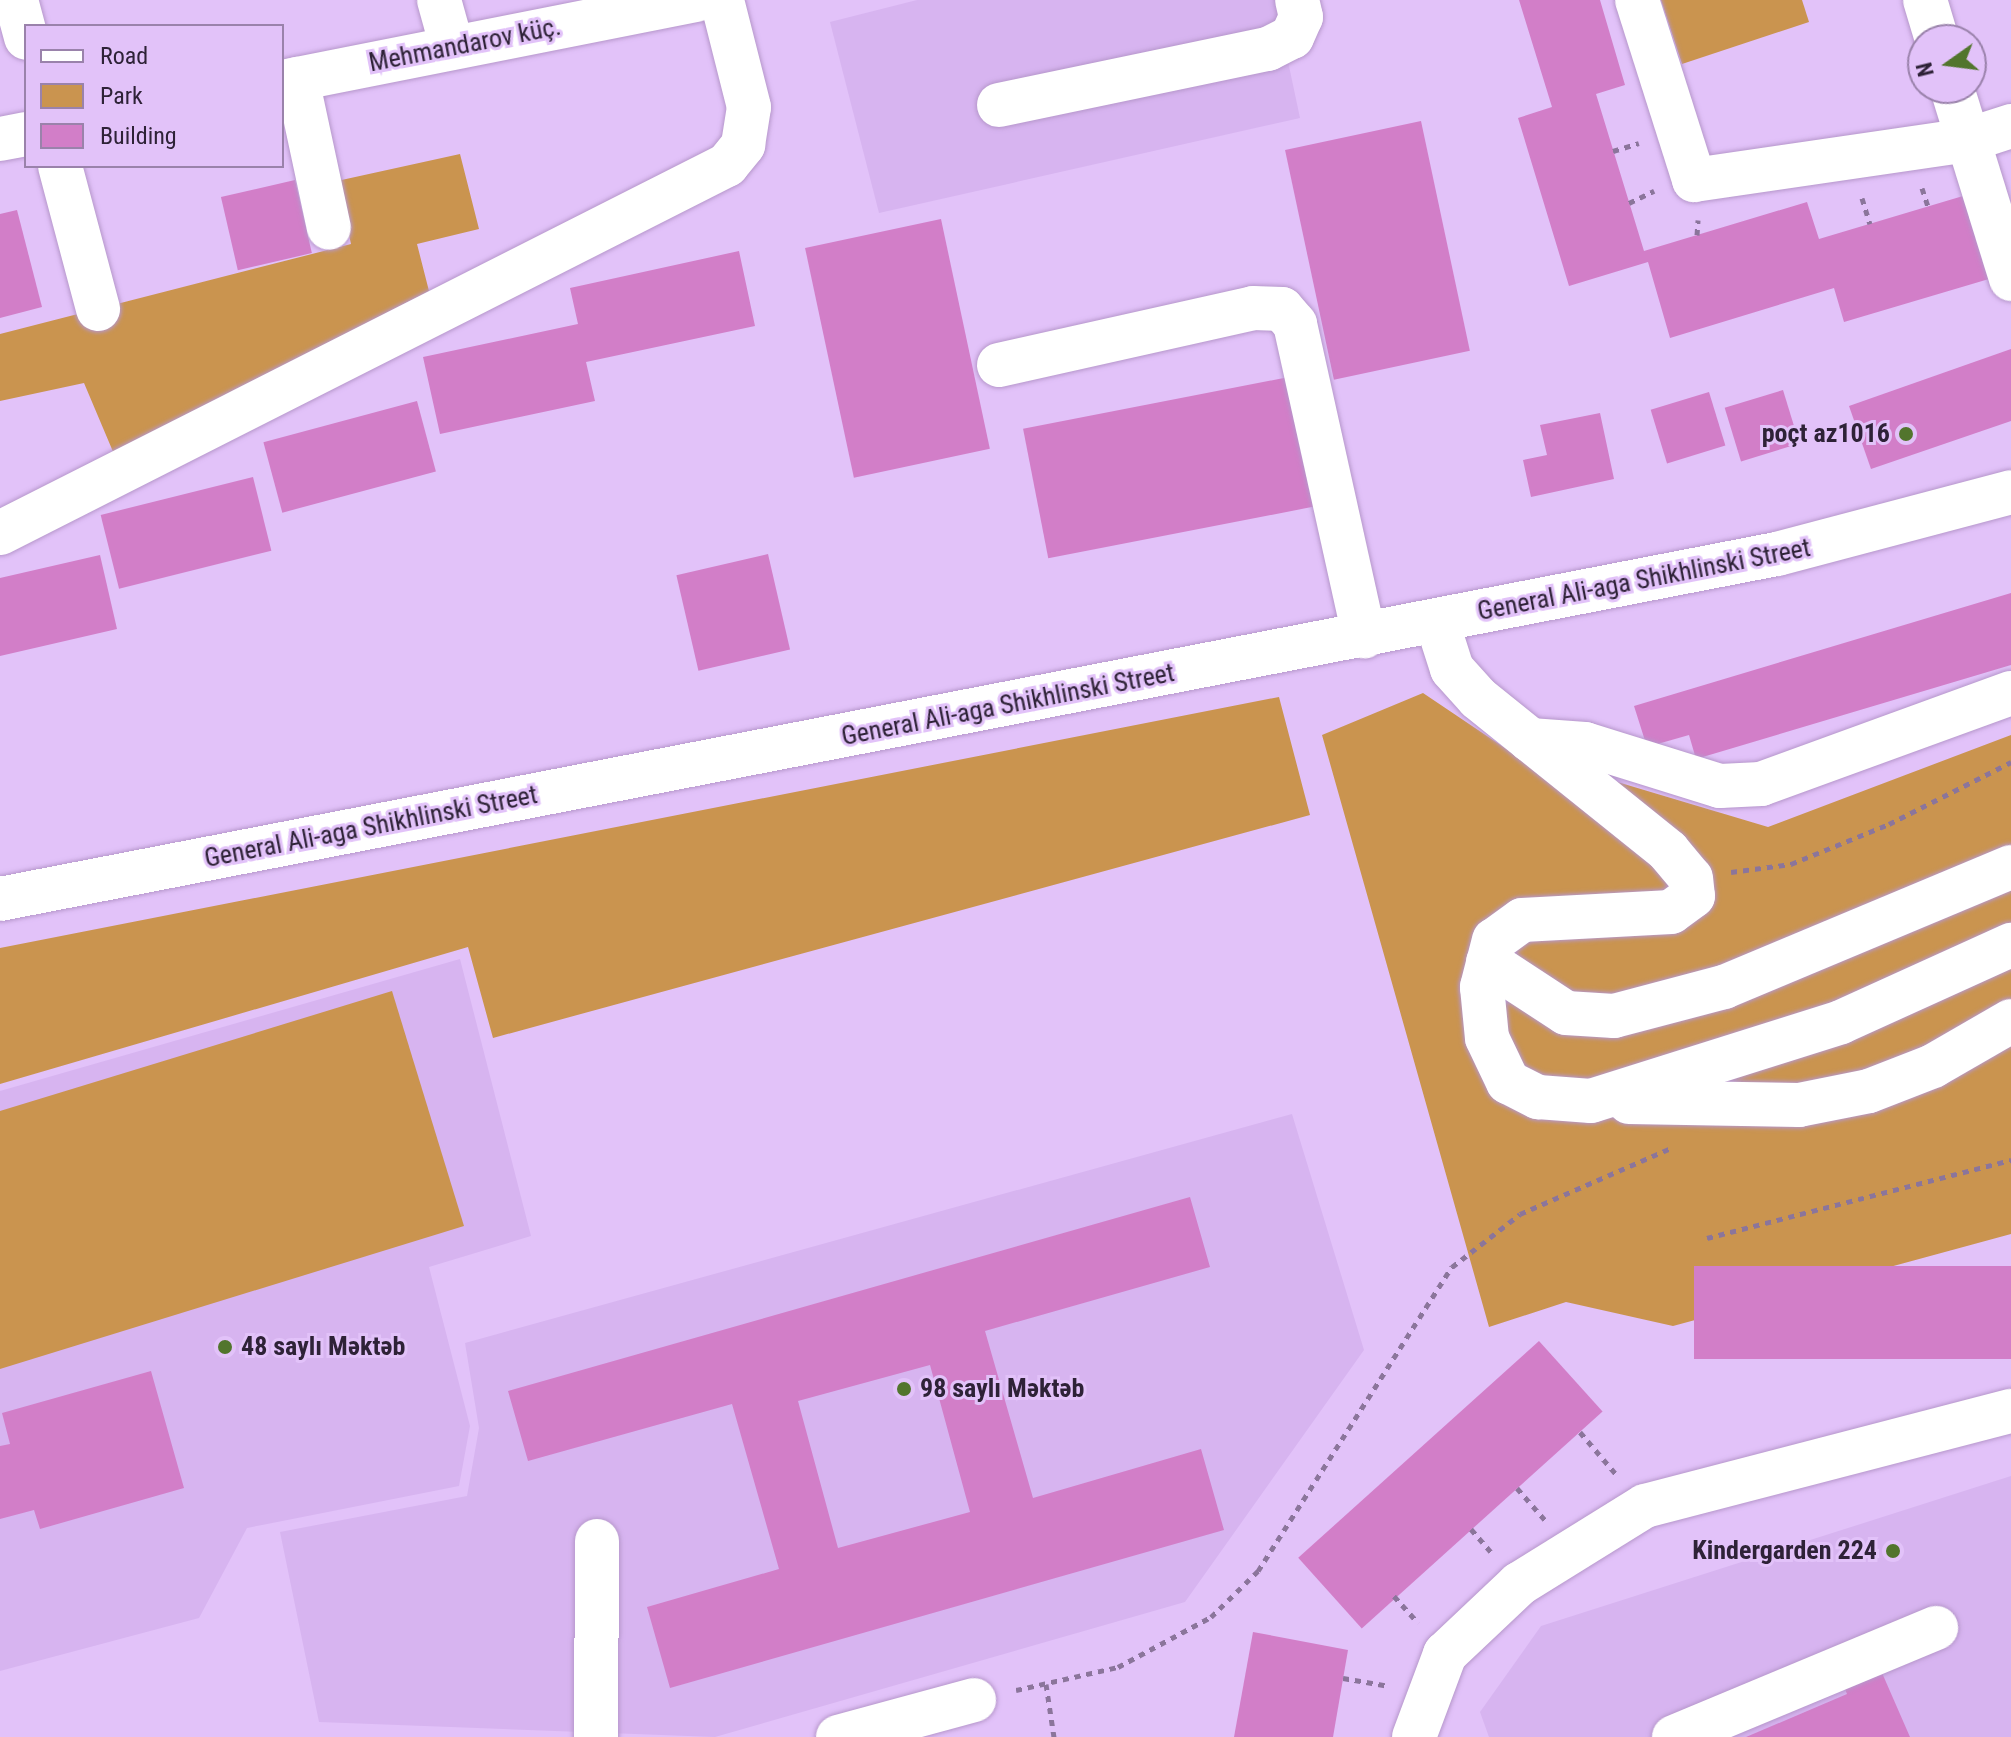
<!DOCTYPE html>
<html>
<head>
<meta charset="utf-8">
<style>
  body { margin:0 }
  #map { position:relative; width:2011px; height:1737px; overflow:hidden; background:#e2c2f9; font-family:"Roboto Condensed",sans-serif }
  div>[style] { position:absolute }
  .built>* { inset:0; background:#d7b4f0 }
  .green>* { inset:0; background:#ca944f }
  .building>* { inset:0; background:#d27ec8; transform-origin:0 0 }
  .path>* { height:5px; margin-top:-2.5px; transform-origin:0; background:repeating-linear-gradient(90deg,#8b759b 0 6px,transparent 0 12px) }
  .roads { filter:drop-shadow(0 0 2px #b697cb) drop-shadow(0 0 2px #b697cb) }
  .minor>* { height:44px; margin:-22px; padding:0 22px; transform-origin:22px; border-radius:22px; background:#fff }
  .major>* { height:44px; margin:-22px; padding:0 22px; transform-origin:22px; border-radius:22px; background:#fff }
  .dots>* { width:22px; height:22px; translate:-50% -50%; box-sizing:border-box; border:4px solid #e2c2f9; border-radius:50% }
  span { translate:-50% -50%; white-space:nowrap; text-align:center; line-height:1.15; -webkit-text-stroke:6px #e2c2f9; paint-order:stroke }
  .street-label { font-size:26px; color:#2e2237 }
  .poi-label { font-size:26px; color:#2e2237; font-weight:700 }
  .right { translate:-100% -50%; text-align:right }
  .left { translate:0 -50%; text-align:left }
  .legend { position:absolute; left:24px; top:24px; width:260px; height:144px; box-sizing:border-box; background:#e2c2f9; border:2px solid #9a82ab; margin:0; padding:10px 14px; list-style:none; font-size:24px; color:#2e2237 }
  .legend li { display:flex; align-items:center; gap:16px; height:40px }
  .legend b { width:40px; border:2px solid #9a82ab }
  .north { position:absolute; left:1907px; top:24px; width:80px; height:80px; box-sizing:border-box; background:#e2c2f9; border:2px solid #9a82ab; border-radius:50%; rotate:256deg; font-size:22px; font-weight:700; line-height:32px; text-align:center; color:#2e2237 }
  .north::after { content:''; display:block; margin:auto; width:28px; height:36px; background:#52752d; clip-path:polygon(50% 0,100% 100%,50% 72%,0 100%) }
</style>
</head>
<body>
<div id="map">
  <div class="built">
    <i style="clip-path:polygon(917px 0,1275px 0,1300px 118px,879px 213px,830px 22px)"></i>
    <i style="clip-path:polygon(460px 959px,531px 1236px,429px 1267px,470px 1426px,459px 1486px,247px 1528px,199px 1618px,0 1671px,0 1091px)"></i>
    <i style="clip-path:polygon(1292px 1114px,1364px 1350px,1185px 1602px,715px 1737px,319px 1722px,280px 1532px,467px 1496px,479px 1428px,465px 1343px)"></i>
    <i style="clip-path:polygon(2011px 1476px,2011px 1737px,1489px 1737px,1480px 1712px,1541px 1626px)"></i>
  </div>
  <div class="green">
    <i style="clip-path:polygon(1661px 0,1802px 0,1809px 22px,1682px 64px)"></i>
    <i style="clip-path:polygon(460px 154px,479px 229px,417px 244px,429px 291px,114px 454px,84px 383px,0 401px,0 334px,351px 244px,337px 181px)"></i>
    <i style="clip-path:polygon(1423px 693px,1573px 794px,1614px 781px,1768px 827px,2011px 735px,2011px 1234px,1673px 1326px,1566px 1302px,1489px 1327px,1322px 735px)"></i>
    <i style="clip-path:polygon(1279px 697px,1310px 815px,493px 1038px,468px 947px,0 1084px,0 948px)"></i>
    <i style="clip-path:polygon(392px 991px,464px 1226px,0 1369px,0 1111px)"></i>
  </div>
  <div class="building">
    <i style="clip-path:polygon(1519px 0,1600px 0,1625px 85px,1596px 94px,1644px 251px,1807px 202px,1819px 239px,1973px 193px,1999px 276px,1844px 322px,1834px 288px,1670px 338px,1648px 262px,1569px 286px,1518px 118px,1552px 107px)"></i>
    <i style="left:1421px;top:121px;width:235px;height:139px;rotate:78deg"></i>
    <i style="left:295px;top:180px;width:75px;height:76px;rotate:77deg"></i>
    <i style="clip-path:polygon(17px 210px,42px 307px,0 318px,0 214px)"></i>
    <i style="left:941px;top:219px;width:235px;height:139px;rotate:78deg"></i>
    <i style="clip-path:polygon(739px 251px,755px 326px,586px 362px,595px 401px,440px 434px,423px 357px,578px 324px,570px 288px)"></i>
    <i style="clip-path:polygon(2011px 349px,2011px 421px,1871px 469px,1849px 406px)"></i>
    <i style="left:1294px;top:376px;width:132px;height:276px;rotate:79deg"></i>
    <i style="left:1783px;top:390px;width:56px;height:61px;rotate:73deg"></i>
    <i style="left:1709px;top:392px;width:56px;height:61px;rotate:73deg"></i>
    <i style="left:417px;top:401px;width:73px;height:159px;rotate:75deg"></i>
    <i style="clip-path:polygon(1600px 413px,1614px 479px,1531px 497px,1523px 460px,1547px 455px,1540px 425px)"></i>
    <i style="left:253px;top:477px;width:76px;height:157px;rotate:76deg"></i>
    <i style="left:768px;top:554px;width:98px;height:94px;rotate:77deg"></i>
    <i style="clip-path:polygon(100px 555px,117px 629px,0 656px,0 578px)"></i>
    <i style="clip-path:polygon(2011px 593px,2011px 665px,1696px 759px,1689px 735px,1647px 747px,1634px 706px)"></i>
    <i style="clip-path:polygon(evenodd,1190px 1197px,1210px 1267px,985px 1331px,1033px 1498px,1201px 1449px,1224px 1530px,670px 1688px,647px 1607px,779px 1569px,732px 1404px,528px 1461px,508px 1391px,1190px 1197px,930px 1365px,970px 1512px,838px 1548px,798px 1401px,930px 1365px)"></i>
    <i style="left:2011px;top:1266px;width:93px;height:317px;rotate:90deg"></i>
    <i style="left:1539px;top:1341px;width:95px;height:324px;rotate:48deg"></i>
    <i style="clip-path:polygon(151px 1371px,184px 1488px,40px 1529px,34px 1510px,0 1519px,0 1446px,10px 1444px,2px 1413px)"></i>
    <i style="clip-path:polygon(1253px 1632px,1348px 1650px,1333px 1737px,1234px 1737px)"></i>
    <i style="clip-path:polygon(1879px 1666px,1910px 1737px,1746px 1737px,1847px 1694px,1842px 1682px)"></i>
  </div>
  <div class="path">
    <i style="left:1613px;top:151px;width:27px;rotate:-17deg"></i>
    <i style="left:1922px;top:188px;width:19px;rotate:72deg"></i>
    <i style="left:1862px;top:198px;width:27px;rotate:73deg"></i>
    <i style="left:1629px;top:203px;width:28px;rotate:-26deg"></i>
    <i style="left:1697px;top:235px;width:15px;rotate:-86deg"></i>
    <i style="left:1731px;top:872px;width:61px;rotate:-7.6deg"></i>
    <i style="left:1791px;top:864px;width:106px;rotate:-22.2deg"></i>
    <i style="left:1889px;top:824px;width:137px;rotate:-26.9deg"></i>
    <i style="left:1707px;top:1238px;width:314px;rotate:-14.4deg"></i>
    <i style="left:1580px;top:1432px;width:55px;rotate:49.4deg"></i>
    <i style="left:1517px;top:1488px;width:43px;rotate:48.8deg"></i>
    <i style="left:1471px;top:1529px;width:30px;rotate:49deg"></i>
    <i style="left:1394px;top:1596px;width:36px;rotate:48deg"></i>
    <i style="left:1343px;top:1678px;width:47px;rotate:9.9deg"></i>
    <i style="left:1046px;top:1684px;width:54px;rotate:81.4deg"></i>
    <i style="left:1016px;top:1690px;width:105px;rotate:-12.7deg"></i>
    <i style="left:1118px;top:1667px;width:106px;rotate:-28.3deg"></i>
    <i style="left:1211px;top:1617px;width:66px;rotate:-44.4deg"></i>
    <i style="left:1258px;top:1571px;width:361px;rotate:-57.5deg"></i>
    <i style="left:1452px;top:1267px;width:86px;rotate:-37.9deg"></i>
    <i style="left:1520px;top:1214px;width:163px;rotate:-23.6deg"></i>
  </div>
  <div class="roads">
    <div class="minor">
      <i style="left:16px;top:0;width:39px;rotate:75deg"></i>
      <i style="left:439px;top:0;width:49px;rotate:74.5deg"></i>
      <i style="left:1637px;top:0;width:189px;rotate:72.4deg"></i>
      <i style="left:1694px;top:180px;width:277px;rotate:-8.3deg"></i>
      <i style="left:1968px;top:140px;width:45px;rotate:-18deg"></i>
      <i style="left:1925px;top:0;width:42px;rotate:73.3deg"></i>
      <i style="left:297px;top:79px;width:152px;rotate:77.9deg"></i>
      <i style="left:282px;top:82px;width:422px;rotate:-11.2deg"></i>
      <i style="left:1952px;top:88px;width:200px;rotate:72.8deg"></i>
      <i style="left:999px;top:105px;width:275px;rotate:-11.8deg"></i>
      <i style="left:1268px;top:49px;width:27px;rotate:-27deg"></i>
      <i style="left:1292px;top:37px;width:22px;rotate:-66deg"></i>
      <i style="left:1301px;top:17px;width:17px;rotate:-103deg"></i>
      <i style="left:0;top:139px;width:26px;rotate:-11deg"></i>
      <i style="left:60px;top:166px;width:148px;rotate:75.1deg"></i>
      <i style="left:999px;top:365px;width:260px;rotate:-12.6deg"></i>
      <i style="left:1253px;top:308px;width:29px;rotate:2deg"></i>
      <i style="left:1282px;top:309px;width:20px;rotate:49deg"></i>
      <i style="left:1295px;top:324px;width:320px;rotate:77.5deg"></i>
      <i style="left:0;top:533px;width:815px;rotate:-26.85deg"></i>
      <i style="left:727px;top:165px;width:26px;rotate:-51deg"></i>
      <i style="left:743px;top:145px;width:38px;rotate:-81deg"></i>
      <i style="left:749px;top:107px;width:110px;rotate:-104.2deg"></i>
      <i style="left:1437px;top:622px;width:49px;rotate:72.3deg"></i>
      <i style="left:1452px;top:669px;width:39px;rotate:48deg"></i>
      <i style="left:1478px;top:698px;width:244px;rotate:38.8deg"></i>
      <i style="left:1668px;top:851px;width:35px;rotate:50deg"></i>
      <i style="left:1691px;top:878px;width:18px;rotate:84deg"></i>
      <i style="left:1693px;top:896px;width:27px;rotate:144deg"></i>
      <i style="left:1671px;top:912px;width:149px;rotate:176.9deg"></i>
      <i style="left:1522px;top:920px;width:34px;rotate:144deg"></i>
      <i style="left:1494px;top:940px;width:49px;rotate:104.3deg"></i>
      <i style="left:1482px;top:987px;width:51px;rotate:84.4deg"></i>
      <i style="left:1487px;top:1038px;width:49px;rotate:64.5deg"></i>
      <i style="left:1508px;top:1082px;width:34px;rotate:27deg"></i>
      <i style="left:1538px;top:1097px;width:53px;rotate:4.3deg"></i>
      <i style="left:1591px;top:1101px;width:262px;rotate:-17.5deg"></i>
      <i style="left:1841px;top:1022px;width:187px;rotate:-24.4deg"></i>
      <i style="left:1530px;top:740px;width:55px;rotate:4.2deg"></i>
      <i style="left:1585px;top:744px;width:141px;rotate:17.3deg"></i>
      <i style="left:1720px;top:786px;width:41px;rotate:-2.8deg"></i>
      <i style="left:1761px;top:784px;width:266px;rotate:-20deg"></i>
      <i style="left:1488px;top:962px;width:93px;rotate:33.2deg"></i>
      <i style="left:1566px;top:1013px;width:48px;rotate:3.6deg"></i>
      <i style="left:1614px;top:1016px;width:114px;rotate:-14.8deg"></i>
      <i style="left:1724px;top:987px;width:311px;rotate:-22.7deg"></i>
      <i style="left:1629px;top:1102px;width:170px;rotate:1deg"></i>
      <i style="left:1799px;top:1105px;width:71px;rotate:-11.3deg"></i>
      <i style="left:1869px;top:1091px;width:69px;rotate:-21.3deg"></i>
      <i style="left:1933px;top:1066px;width:90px;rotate:-30deg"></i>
      <i style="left:596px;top:1737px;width:196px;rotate:-89.7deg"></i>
      <i style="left:838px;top:1737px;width:141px;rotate:-15.2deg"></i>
      <i style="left:1414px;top:1737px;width:89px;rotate:-69.5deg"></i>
      <i style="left:1445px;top:1654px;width:102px;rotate:-43.4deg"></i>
      <i style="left:1519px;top:1584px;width:148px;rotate:-31.8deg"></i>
      <i style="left:1645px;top:1506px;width:378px;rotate:-14.6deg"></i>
      <i style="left:1674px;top:1737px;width:284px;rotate:-22.6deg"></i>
    </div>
    <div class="major">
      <i style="left:0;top:899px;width:1810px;rotate:-10.99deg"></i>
      <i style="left:1777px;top:554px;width:242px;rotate:-14.8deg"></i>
    </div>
  </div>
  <div class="dots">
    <i style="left:1906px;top:434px;background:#52752d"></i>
    <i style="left:225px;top:1347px;background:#52752d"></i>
    <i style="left:904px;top:1389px;background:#52752d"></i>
    <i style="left:1893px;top:1551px;background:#52752d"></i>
  </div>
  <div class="street-label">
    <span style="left:465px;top:45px;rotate:-11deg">Mehmandarov küç.</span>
    <span style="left:1644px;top:580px;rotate:-11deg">General Ali-aga Shikhlinski Street</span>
    <span style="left:1008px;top:705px;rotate:-11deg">General Ali-aga Shikhlinski Street</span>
    <span style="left:371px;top:827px;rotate:-11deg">General Ali-aga Shikhlinski Street</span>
  </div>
  <div class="poi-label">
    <span class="right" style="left:1890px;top:434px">poçt az1016</span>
    <span class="left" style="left:241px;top:1347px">48 saylı Məktəb</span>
    <span class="left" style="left:920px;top:1389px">98 saylı Məktəb</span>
    <span class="right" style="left:1877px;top:1551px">Kindergarden 224</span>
  </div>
  <ul class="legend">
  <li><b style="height:10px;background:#fff"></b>Road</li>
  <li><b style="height:22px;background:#ca944f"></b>Park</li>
  <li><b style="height:22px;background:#d27ec8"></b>Building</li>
  </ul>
  <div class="north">N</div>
</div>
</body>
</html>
